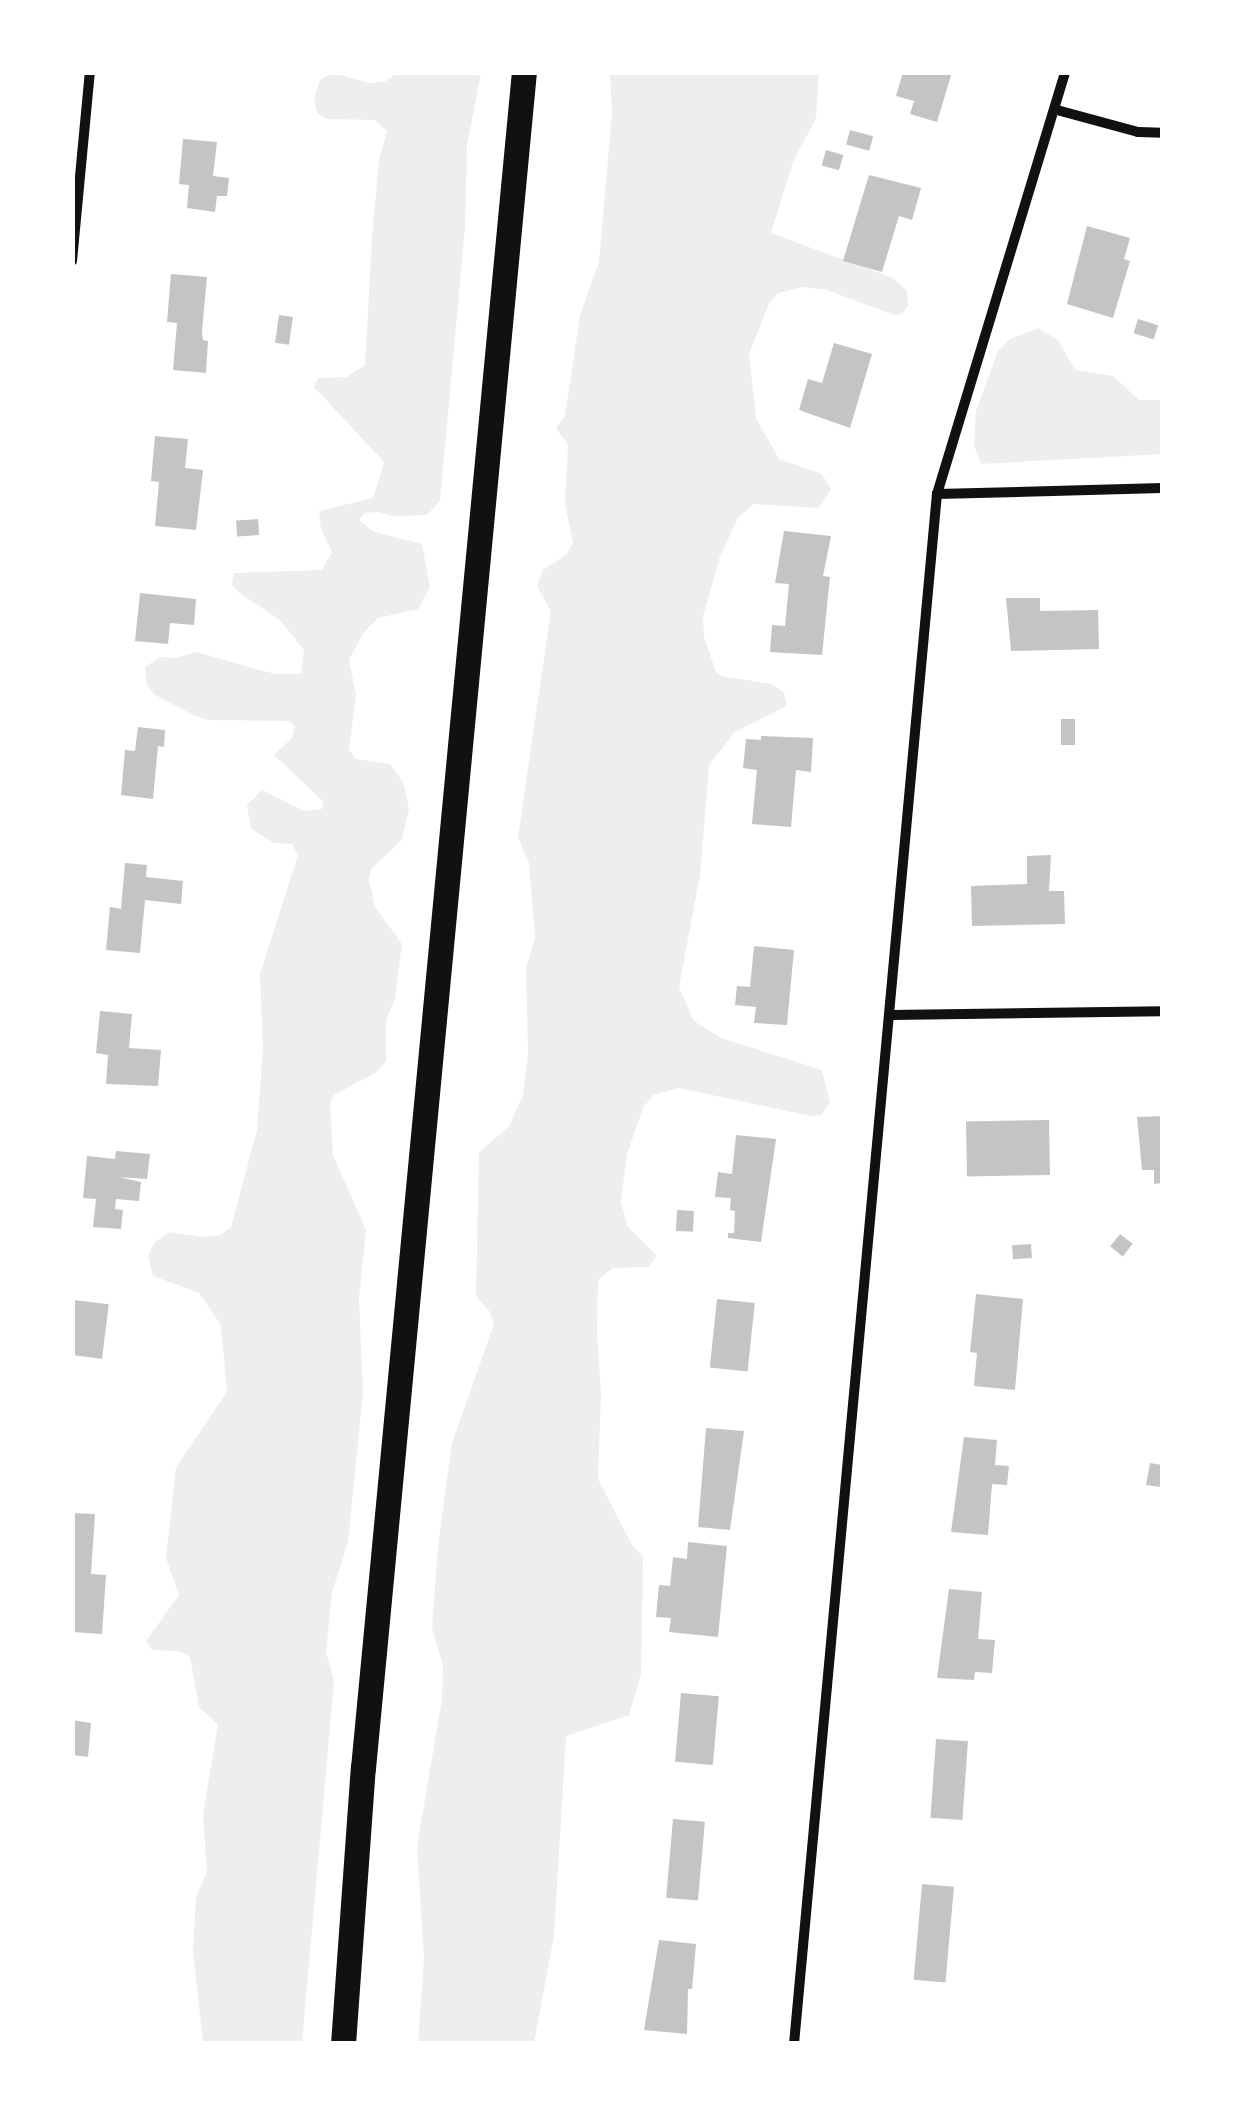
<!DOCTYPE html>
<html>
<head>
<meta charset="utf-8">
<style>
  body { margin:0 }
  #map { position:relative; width:1235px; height:2116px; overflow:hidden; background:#fff; font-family:Raleway,sans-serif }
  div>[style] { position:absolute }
  .green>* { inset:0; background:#eee }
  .building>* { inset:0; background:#c4c4c4; transform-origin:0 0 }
  .minor>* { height:10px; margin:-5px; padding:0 5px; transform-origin:5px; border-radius:5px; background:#111 }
  .primary>* { height:25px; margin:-12.5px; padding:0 12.5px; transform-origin:12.5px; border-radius:12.5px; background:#111 }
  span { translate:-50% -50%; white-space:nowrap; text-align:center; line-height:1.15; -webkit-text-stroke:8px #fff; paint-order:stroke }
  .frame { position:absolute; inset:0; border:75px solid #fff; pointer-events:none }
</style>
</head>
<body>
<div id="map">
  <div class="green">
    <i style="clip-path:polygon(332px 73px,370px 83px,384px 82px,397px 73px,481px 73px,467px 146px,465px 227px,440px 501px,427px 515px,393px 516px,377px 512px,365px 513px,359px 520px,374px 532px,422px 544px,430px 587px,418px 609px,378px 618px,364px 632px,349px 660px,356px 695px,349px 749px,356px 759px,390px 764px,404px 784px,409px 809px,402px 840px,372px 868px,369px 879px,375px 907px,402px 944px,395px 999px,386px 1020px,386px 1061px,377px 1072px,334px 1095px,330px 1103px,333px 1155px,366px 1230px,359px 1299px,363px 1392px,348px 1542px,332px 1593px,326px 1652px,334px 1681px,302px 2043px,203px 2043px,193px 1952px,196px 1898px,207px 1871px,203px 1815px,218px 1725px,199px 1707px,190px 1657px,178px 1651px,152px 1650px,146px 1641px,179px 1595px,166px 1558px,176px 1467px,227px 1392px,221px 1325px,199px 1293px,153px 1276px,148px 1256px,154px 1243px,169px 1232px,200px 1237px,220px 1235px,231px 1227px,257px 1130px,263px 1048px,260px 974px,298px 855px,292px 844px,274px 843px,251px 829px,247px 805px,262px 790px,304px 811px,322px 809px,324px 802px,274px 755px,292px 738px,295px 726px,289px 721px,208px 720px,193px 715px,155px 695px,147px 685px,145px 667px,160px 657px,175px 658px,196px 652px,275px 674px,301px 674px,304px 650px,280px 620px,238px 592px,232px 585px,234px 573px,322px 570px,332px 552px,321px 529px,319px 511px,373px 498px,384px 462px,314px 387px,318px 378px,347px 377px,365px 365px,372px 238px,379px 160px,387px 131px,375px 120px,326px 119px,317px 113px,314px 99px,320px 80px)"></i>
    <i style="clip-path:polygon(610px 73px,819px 73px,816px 118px,793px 162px,771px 233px,893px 278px,907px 291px,908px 306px,902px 314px,894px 315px,827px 290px,803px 287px,778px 293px,769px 304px,749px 354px,756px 418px,779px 459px,822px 474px,831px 489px,819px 508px,753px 504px,738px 518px,720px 556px,703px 617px,704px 637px,716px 672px,721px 676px,772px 684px,784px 693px,787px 706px,735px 732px,709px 765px,700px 875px,679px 987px,694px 1021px,721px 1038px,822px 1070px,830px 1103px,821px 1115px,811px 1116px,679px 1088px,653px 1095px,643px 1108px,627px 1154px,621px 1202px,628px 1227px,657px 1256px,648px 1267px,613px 1268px,598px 1280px,597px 1331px,601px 1392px,598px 1479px,631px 1543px,643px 1557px,641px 1674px,629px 1715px,566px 1736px,554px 1936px,534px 2043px,418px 2044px,424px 1960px,417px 1847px,442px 1699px,443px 1666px,432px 1628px,438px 1546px,452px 1443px,494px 1324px,490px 1312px,476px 1296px,479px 1152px,509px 1126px,523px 1095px,528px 1054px,526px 968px,535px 937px,529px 863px,518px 837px,551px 611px,537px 586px,543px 570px,566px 555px,573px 543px,565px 504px,568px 445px,556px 428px,565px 416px,580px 315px,599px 262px,612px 113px)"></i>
    <i style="clip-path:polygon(1038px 328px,1058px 340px,1075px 370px,1113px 376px,1139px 400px,1162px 400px,1162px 454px,981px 464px,974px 446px,976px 411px,998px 351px,1010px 339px)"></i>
  </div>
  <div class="building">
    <i style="clip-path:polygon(903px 72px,952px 72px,937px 122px,910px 114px,914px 101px,896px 96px)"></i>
    <i style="left:850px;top:130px;width:24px;height:15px;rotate:15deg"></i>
    <i style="clip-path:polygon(183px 139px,217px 142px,213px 176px,229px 178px,227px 196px,217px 196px,215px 212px,187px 208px,189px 185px,179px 184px)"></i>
    <i style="left:826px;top:150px;width:18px;height:16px;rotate:16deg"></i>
    <i style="clip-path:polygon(869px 175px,921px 188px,912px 220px,899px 216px,882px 272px,843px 261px)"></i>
    <i style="clip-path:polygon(1087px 226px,1130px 238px,1124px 259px,1130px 261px,1113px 318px,1067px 304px)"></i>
    <i style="clip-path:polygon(171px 274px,207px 277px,202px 331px,203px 340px,208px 341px,206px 373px,173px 370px,177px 323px,167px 322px)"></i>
    <i style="left:279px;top:315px;width:14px;height:28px;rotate:8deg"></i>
    <i style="left:1138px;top:319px;width:21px;height:15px;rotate:17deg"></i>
    <i style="clip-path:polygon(834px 343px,872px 354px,850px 428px,799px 410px,808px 379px,822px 383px)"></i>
    <i style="clip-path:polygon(155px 436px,188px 439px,185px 468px,203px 470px,196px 530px,155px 526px,159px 482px,151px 481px)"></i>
    <i style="left:258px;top:519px;width:16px;height:22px;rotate:86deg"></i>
    <i style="clip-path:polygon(784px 531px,831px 536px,823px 576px,830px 577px,822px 655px,770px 652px,772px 625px,785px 626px,789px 584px,775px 583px)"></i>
    <i style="clip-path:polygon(140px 593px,196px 599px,194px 625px,170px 623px,168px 644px,135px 641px)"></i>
    <i style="clip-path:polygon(1006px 598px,1040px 598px,1040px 611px,1098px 610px,1099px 649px,1011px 651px)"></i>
    <i style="left:1061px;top:719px;width:14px;height:26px"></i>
    <i style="clip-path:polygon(138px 727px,165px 730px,164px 747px,158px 746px,153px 799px,121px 795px,125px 750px,135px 751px)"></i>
    <i style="clip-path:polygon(761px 736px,813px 738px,811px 772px,796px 770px,791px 827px,752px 824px,757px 770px,743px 768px,746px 739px,761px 740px)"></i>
    <i style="clip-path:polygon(1051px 855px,1049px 891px,1064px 891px,1065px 924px,972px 926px,971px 886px,1027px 884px,1027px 856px)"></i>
    <i style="clip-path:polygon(125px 863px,147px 865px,146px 877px,183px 881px,181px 904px,145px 900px,140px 953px,106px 950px,110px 907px,121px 909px)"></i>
    <i style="clip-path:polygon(754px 946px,794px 950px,787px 1025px,754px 1023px,756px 1007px,735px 1005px,737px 986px,750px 987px)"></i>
    <i style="clip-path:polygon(100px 1011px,132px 1014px,129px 1048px,161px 1050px,158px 1086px,106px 1084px,108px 1055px,96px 1053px)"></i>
    <i style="clip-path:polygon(1162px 1116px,1162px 1183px,1154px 1184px,1154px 1170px,1142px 1170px,1137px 1117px)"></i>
    <i style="left:1049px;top:1120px;width:55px;height:83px;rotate:89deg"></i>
    <i style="clip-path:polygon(736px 1135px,776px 1139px,761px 1242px,728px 1238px,728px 1233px,734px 1233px,735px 1211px,730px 1210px,731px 1198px,715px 1197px,718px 1172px,732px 1174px)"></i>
    <i style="clip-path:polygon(116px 1151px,150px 1154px,147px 1179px,118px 1177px,141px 1182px,139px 1201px,116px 1199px,115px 1209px,123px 1210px,121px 1229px,93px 1227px,96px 1199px,83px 1198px,87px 1156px,115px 1159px)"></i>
    <i style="left:677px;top:1210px;width:17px;height:21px;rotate:3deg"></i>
    <i style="left:1120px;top:1234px;width:16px;height:16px;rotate:38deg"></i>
    <i style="left:1031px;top:1244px;width:14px;height:19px;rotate:86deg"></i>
    <i style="clip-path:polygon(976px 1294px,1023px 1299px,1015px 1390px,974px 1386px,977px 1353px,970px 1352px)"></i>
    <i style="left:717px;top:1299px;width:38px;height:69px;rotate:6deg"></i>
    <i style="left:74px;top:1300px;width:35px;height:55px;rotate:7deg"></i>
    <i style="clip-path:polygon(706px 1428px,744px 1431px,730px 1530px,698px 1527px)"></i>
    <i style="clip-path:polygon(964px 1437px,997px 1440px,995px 1465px,1009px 1466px,1007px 1485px,992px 1484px,988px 1535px,951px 1532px)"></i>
    <i style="clip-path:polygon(1150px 1463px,1162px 1465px,1161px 1487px,1146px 1485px)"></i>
    <i style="clip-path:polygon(72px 1513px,95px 1514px,91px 1574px,106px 1575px,102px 1634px,72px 1632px)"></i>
    <i style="clip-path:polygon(688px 1542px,727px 1546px,718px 1637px,669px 1632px,671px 1618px,656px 1617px,659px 1585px,670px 1586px,673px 1557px,687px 1559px)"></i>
    <i style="clip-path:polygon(949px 1589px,982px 1592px,978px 1639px,995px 1640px,992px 1673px,975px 1672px,974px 1680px,937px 1678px)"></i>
    <i style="left:681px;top:1693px;width:38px;height:69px;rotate:5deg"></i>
    <i style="clip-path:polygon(72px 1720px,91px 1723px,88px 1757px,72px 1755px)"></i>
    <i style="left:936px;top:1739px;width:32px;height:79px;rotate:4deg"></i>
    <i style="left:673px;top:1819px;width:32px;height:79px;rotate:5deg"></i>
    <i style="left:922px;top:1884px;width:32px;height:96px;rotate:5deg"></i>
    <i style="clip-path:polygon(659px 1940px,696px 1944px,692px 1989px,688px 1989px,687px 2034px,644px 2030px)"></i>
  </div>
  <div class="minor">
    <i style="left:1057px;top:110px;width:84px;rotate:15.2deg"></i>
    <i style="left:1138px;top:132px;width:24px;rotate:2deg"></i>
    <i style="left:72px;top:261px;width:190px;rotate:-84.6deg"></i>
    <i style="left:937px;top:494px;width:225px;rotate:-1.5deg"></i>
    <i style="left:891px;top:1015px;width:271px;rotate:-0.8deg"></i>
    <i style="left:794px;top:2044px;width:1557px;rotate:-84.73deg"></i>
    <i style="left:937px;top:494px;width:441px;rotate:-73.1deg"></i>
  </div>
  <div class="primary">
    <i style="left:343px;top:2044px;width:277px;rotate:-85.9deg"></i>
    <i style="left:363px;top:1768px;width:1704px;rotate:-84.58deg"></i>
  </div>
  <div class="frame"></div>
</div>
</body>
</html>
